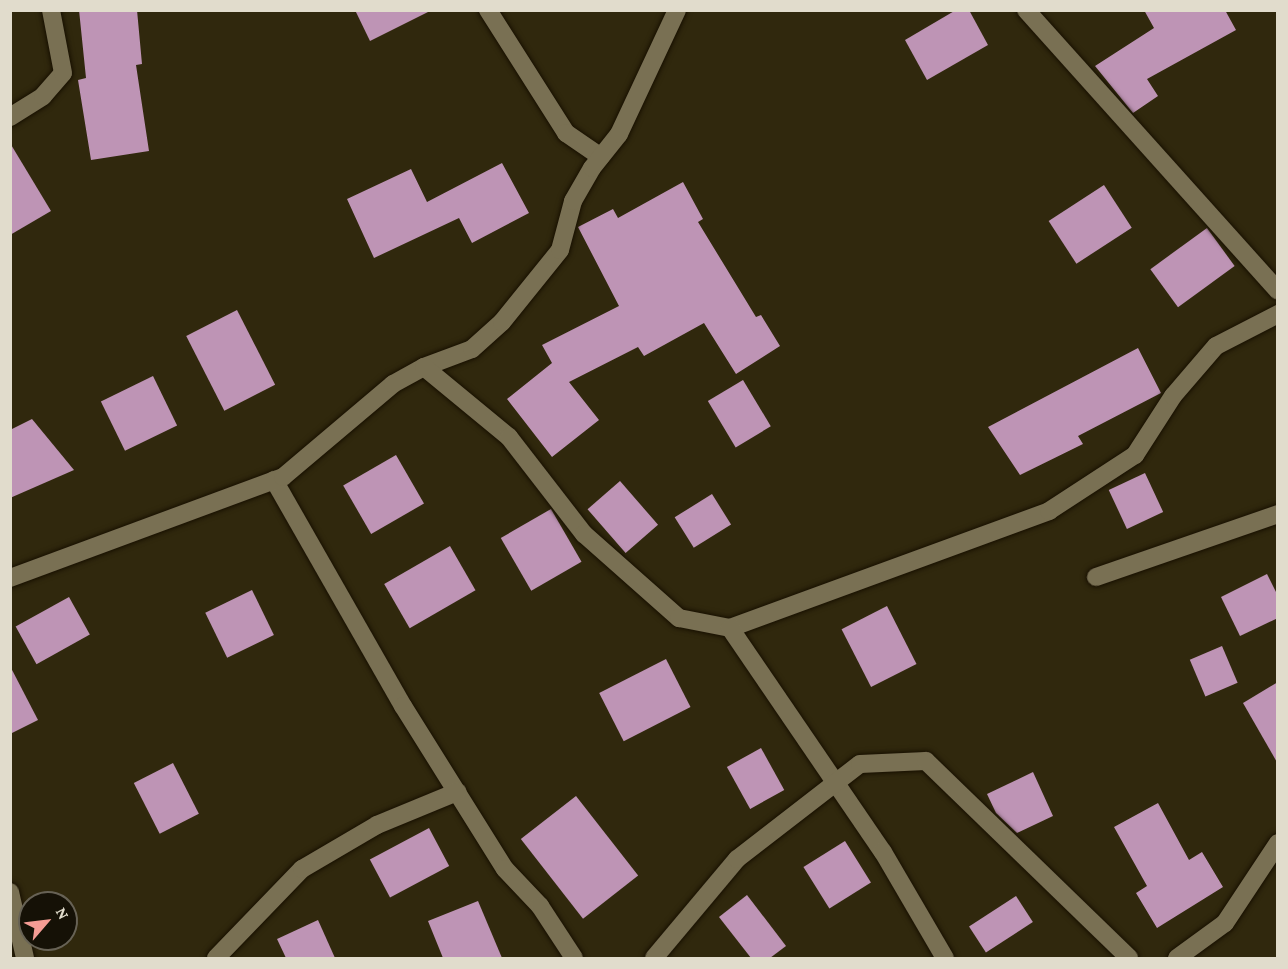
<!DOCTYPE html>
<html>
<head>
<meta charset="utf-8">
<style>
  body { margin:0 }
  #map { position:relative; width:1288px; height:969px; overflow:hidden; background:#30280d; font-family:"Crimson Pro",serif }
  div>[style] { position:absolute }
  .building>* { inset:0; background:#be94b5; transform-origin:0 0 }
  .roads { filter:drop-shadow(0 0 2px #181000) drop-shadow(0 0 2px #181000) }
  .minor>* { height:18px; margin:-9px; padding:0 9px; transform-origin:9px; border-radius:9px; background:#797053 }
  span { translate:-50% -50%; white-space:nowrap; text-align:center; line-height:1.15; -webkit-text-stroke:6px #151106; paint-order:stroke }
  .frame { position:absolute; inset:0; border:12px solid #e1dccc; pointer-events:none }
  .north { position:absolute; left:18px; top:891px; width:60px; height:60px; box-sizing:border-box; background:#151106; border:2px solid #676255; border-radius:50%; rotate:62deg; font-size:16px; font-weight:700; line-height:24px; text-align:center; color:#e1dccc }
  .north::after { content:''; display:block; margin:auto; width:21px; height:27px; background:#f59c94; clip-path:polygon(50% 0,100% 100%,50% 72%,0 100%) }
</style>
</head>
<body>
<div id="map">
  <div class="building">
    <i style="clip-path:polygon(79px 10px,137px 10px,142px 64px,136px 65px,149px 151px,91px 160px,78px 80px,86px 78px)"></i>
    <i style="clip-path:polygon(355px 10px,432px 10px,370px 41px)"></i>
    <i style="clip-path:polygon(956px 10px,969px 10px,988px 45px,927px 80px,905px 40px)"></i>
    <i style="clip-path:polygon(1144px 10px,1225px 10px,1236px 30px,1147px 79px,1158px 96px,1133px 113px,1095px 66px,1154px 28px)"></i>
    <i style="clip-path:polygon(10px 143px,51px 211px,10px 235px)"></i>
    <i style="clip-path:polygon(502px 163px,529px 213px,472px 243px,459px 218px,374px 258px,347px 199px,411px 169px,427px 202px)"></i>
    <i style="clip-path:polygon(683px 182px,703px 219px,698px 222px,756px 317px,761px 315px,780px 346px,736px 374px,704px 323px,644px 356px,638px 347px,569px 382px,599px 420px,552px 457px,507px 399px,552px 363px,542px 345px,619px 306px,578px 227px,613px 209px,618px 218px)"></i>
    <i style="left:1104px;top:185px;width:51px;height:66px;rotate:57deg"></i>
    <i style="left:1207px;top:228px;width:47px;height:70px;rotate:54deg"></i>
    <i style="left:237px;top:310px;width:84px;height:57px;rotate:63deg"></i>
    <i style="clip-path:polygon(1138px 348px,1161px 393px,1078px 436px,1083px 444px,1020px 475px,988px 427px)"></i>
    <i style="left:153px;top:376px;width:55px;height:58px;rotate:64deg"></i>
    <i style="left:743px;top:380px;width:54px;height:41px;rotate:59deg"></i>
    <i style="clip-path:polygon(32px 419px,74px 470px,10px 498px,10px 430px)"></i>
    <i style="left:396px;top:455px;width:56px;height:61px;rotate:60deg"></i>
    <i style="left:1145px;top:473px;width:43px;height:40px;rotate:65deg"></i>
    <i style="left:620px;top:481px;width:58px;height:43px;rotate:49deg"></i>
    <i style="left:712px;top:494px;width:36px;height:44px;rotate:58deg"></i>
    <i style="left:551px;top:509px;width:61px;height:58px;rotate:60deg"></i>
    <i style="left:450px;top:546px;width:51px;height:76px;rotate:60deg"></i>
    <i style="clip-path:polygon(1267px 574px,1278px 596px,1278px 618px,1240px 636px,1221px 597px)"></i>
    <i style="left:252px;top:590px;width:50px;height:52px;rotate:64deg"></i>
    <i style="left:69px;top:597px;width:43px;height:61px;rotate:61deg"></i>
    <i style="left:887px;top:606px;width:65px;height:51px;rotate:63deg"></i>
    <i style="left:1222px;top:646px;width:40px;height:35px;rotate:67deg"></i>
    <i style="left:666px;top:659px;width:54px;height:75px;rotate:63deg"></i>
    <i style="clip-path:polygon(10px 666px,38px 720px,10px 734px)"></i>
    <i style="clip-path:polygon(1278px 682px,1278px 764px,1243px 703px)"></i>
    <i style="left:761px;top:748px;width:48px;height:39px;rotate:61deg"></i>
    <i style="left:173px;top:763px;width:57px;height:44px;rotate:63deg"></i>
    <i style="clip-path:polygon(1033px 772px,1053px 816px,1017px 833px,996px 813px,987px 794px)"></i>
    <i style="left:576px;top:796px;width:101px;height:70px;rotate:52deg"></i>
    <i style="clip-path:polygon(1158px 803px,1189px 860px,1202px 852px,1223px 887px,1157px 928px,1136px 893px,1147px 886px,1114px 827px)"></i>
    <i style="left:429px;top:828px;width:43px;height:67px;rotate:62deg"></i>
    <i style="left:845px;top:841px;width:49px;height:49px;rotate:58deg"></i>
    <i style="clip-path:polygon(747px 895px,786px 946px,770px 958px,751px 958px,719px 917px)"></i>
    <i style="left:1016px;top:896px;width:31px;height:56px;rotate:57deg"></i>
    <i style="clip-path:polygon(478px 901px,502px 958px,443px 958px,428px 921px)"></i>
    <i style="clip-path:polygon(318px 920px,335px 958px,286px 958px,277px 939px)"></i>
  </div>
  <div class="roads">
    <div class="minor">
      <i style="left:488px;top:10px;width:146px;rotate:57.6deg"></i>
      <i style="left:566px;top:133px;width:42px;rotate:34.4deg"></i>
      <i style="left:1026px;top:10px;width:377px;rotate:48.1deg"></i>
      <i style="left:10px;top:117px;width:39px;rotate:-32deg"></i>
      <i style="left:43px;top:96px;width:30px;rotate:-49deg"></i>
      <i style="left:63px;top:73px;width:64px;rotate:-100.8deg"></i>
      <i style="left:424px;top:367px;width:51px;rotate:-20.6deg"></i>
      <i style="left:472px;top:349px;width:40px;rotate:-42deg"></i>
      <i style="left:502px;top:322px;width:92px;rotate:-51.1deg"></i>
      <i style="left:560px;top:250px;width:51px;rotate:-75.1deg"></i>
      <i style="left:573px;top:201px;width:38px;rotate:-60deg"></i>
      <i style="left:592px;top:168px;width:43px;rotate:-51.5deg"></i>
      <i style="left:619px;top:134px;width:137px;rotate:-64.9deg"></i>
      <i style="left:274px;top:480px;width:260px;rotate:60.3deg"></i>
      <i style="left:403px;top:706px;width:192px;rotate:58deg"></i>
      <i style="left:505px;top:869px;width:51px;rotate:46.6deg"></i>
      <i style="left:540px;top:906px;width:62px;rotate:56.8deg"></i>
      <i style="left:1096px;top:577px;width:193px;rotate:-19.1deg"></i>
      <i style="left:10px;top:578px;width:291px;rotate:-20.3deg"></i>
      <i style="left:283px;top:477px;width:144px;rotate:-40.2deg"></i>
      <i style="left:393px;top:384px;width:35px;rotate:-29deg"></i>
      <i style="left:424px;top:367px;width:110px;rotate:39.5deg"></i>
      <i style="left:509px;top:437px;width:123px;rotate:52.3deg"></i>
      <i style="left:584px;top:534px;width:127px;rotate:41.5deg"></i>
      <i style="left:679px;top:618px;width:52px;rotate:11.1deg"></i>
      <i style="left:730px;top:628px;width:340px;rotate:-20.1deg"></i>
      <i style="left:1049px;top:511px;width:103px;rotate:-33.1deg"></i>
      <i style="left:1135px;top:455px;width:70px;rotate:-57.2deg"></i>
      <i style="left:1173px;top:396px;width:66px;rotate:-49.3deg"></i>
      <i style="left:1216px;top:346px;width:70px;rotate:-27.3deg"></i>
      <i style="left:730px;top:628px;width:271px;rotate:55.7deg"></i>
      <i style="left:883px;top:852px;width:123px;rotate:59.7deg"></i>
      <i style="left:10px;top:892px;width:68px;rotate:77.2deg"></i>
      <i style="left:216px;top:958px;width:124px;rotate:-46deg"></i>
      <i style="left:302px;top:869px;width:87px;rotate:-30.4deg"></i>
      <i style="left:377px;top:825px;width:87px;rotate:-22.4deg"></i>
      <i style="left:654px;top:958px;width:129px;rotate:-50deg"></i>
      <i style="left:737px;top:859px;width:155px;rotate:-37.7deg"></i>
      <i style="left:860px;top:764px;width:66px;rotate:-2.6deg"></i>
      <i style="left:926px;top:761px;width:283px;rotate:44.1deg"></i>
      <i style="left:1177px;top:958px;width:59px;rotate:-36.1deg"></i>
      <i style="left:1225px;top:923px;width:96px;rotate:-56.5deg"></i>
    </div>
  </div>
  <div class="frame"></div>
  <div class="north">N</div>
</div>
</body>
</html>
